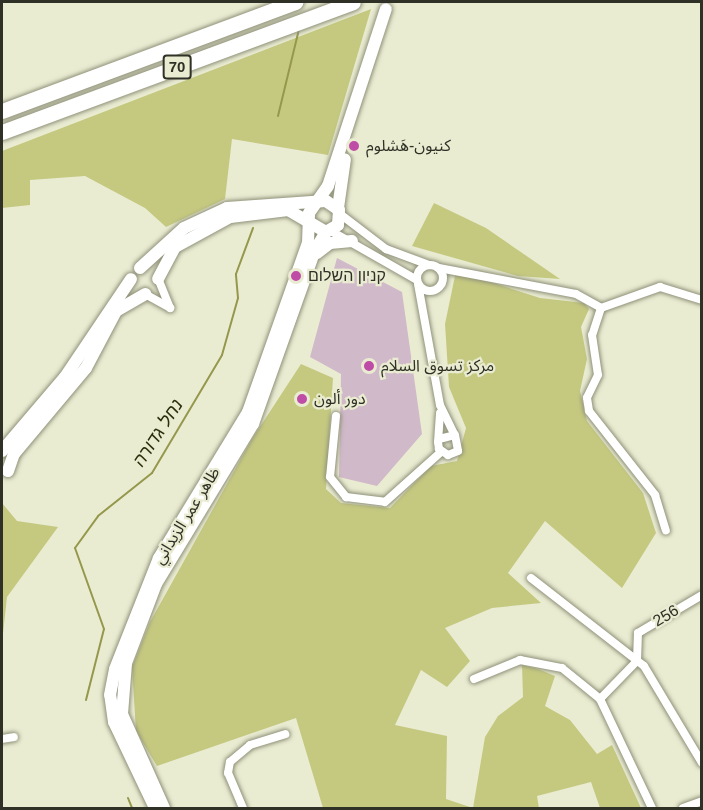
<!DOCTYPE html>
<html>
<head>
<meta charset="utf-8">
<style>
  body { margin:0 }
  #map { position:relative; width:703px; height:810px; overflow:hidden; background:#eaecd2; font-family:Arial,"Noto Sans Arabic","Noto Sans Hebrew",sans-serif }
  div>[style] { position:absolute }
  .green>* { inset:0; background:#c5c980 }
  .stream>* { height:2px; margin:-1px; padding:0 1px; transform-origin:1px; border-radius:1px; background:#95984c }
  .building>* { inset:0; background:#d0b9c9 }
  .roads { filter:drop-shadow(0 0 2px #8f9179) drop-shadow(0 0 2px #8f9179) }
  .street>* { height:8px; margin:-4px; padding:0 4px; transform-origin:4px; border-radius:4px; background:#fff }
  .street>.ring { margin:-4px; padding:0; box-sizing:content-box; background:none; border:8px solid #fff; border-radius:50% }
  .secondary>* { height:12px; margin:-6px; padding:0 6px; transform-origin:6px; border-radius:6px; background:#fff }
  .highway>* { height:15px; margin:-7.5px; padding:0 7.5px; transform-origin:7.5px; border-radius:7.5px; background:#fff }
  .dots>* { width:16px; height:16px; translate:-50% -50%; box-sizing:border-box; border:3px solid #eaecd2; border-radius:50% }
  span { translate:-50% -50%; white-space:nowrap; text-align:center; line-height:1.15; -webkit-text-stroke:4.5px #eaecd2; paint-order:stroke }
  .shield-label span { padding:2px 4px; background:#eaecd2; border:2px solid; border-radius:4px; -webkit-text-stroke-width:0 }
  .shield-label { font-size:15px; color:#2f3026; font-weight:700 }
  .poi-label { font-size:16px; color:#2f3026 }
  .left { translate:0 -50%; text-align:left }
  .street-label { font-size:16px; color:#2f3026 }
  .water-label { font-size:18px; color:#2d2e0c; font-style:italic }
  .frame { position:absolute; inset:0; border:3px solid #2f3026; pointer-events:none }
</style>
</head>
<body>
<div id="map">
  <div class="green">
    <i style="clip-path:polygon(371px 9px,328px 155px,232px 139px,225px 199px,166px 227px,145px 208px,85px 176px,30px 180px,30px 205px,2px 208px,2px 151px)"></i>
    <i style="clip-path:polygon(434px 203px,486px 228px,560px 279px,518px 276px,412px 246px)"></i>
    <i style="clip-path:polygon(456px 271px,540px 298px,584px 303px,589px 309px,581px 327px,587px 359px,580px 391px,587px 421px,643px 493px,656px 533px,622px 588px,545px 521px,508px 573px,541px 603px,492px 608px,445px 628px,470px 661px,447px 687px,421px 670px,395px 725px,447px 736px,446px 799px,473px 808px,485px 737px,498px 716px,523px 697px,522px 665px,538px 669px,555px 676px,545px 706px,570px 720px,597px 754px,612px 745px,641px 808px,600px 808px,591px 782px,537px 796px,539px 808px,323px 808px,296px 718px,157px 766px,136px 731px,132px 667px,150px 622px,252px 439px,301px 364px,333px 378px,326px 489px,341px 503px,390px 508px,431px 466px,457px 461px,466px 428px,449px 387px,445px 324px)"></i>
    <i style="clip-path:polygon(2px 503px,17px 521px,58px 527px,7px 597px,2px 643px)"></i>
  </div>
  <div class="stream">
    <i style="left:278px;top:116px;width:89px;rotate:-76.4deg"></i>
    <i style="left:86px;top:700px;width:73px;rotate:-75.8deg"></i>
    <i style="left:104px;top:629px;width:86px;rotate:-109.7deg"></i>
    <i style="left:75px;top:548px;width:39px;rotate:-54deg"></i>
    <i style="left:98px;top:516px;width:69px;rotate:-38.5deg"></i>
    <i style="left:152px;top:473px;width:137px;rotate:-59.3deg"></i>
    <i style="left:222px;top:355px;width:59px;rotate:-74.3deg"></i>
    <i style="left:238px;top:298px;width:24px;rotate:-95deg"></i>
    <i style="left:236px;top:274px;width:49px;rotate:-69.7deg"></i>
    <i style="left:128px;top:798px;width:11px;rotate:68deg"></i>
  </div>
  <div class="building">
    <i style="clip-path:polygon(337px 258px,402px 292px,422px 434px,377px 486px,339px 477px,341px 374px,310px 357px)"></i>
  </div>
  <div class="roads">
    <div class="street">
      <i style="left:340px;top:214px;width:58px;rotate:37.3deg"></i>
      <i style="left:386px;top:249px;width:46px;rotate:20.4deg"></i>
      <i style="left:331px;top:231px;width:99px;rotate:29.7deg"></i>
      <i class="ring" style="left:417px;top:265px;width:18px;height:18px"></i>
      <i style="left:439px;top:268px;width:139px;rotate:10.7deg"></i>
      <i style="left:576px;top:294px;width:29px;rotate:29deg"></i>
      <i style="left:601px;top:308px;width:63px;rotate:-19.6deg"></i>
      <i style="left:660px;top:287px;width:44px;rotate:17.2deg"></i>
      <i style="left:418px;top:284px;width:123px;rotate:79.7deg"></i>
      <i style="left:440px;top:405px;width:32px;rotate:64deg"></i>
      <i style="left:145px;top:294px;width:29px;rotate:29deg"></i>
      <i style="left:170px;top:308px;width:31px;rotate:-112deg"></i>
      <i style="left:601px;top:308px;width:28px;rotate:108deg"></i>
      <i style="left:592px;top:335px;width:40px;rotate:81.5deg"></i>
      <i style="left:598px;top:375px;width:25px;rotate:116deg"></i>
      <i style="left:587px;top:398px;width:13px;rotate:81deg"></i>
      <i style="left:589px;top:411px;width:107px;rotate:51.8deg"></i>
      <i style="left:655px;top:495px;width:37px;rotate:73deg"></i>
      <i style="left:336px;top:416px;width:61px;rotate:95.6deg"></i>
      <i style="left:330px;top:477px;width:26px;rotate:51deg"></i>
      <i style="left:346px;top:497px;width:39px;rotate:7deg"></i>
      <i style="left:385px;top:502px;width:75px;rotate:-41.8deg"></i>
      <i style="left:439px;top:439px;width:16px;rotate:-14deg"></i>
      <i style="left:455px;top:435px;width:16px;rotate:79deg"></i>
      <i style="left:458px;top:451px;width:11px;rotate:158deg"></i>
      <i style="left:448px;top:455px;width:11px;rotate:-146deg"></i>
      <i style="left:439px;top:449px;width:7px;rotate:-98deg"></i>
      <i style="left:438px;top:442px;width:29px;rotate:-86deg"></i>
      <i style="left:531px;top:578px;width:143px;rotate:37.9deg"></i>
      <i style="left:644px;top:666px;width:113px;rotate:59.1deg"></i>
      <i style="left:474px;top:679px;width:50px;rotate:-22.4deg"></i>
      <i style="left:520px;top:660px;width:43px;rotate:10.8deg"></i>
      <i style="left:562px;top:668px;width:49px;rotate:39.2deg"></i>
      <i style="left:600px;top:699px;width:121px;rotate:64.5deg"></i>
      <i style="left:600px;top:699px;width:53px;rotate:-45.8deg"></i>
      <i style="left:637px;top:661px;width:28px;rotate:-88deg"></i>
      <i style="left:638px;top:633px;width:74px;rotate:-30.7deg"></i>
      <i style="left:2px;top:739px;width:12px;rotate:-9deg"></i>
      <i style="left:243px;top:808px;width:38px;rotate:-113deg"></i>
      <i style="left:228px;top:773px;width:11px;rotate:-80deg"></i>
      <i style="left:230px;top:762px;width:26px;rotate:-40deg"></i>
      <i style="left:250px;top:745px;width:37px;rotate:-17deg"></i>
      <i style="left:683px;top:808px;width:20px;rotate:-20deg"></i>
    </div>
    <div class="secondary">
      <i style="left:338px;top:208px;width:49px;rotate:-81.9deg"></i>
      <i style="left:317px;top:253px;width:16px;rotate:-38deg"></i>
      <i style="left:330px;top:243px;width:22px;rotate:-5deg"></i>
      <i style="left:140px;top:268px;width:59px;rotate:-42.3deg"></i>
      <i style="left:184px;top:228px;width:47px;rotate:-24.9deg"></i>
      <i style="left:227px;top:208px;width:99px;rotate:-4deg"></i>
      <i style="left:326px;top:201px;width:16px;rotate:35deg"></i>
      <i style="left:339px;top:210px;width:15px;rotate:94deg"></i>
      <i style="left:338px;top:225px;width:14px;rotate:150deg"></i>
      <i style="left:326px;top:232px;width:44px;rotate:-149.9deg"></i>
      <i style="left:288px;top:210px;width:58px;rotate:173.1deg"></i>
      <i style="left:230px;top:217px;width:63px;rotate:151.4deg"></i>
      <i style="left:175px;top:247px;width:36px;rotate:118deg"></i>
      <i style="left:2px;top:451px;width:97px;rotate:-49.6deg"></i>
      <i style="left:65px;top:377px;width:118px;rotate:-56deg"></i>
      <i style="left:8px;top:471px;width:18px;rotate:-71deg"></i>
      <i style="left:14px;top:454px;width:112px;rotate:-50.1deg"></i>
      <i style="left:86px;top:368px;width:64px;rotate:-62.2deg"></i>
      <i style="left:116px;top:311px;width:34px;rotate:-30deg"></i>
      <i style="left:155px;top:808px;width:95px;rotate:-115.5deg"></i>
      <i style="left:114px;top:722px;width:27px;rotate:-98deg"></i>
      <i style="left:110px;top:695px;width:26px;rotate:-79deg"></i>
      <i style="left:115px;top:669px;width:119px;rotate:-68.4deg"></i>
      <i style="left:159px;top:558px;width:171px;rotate:-58.6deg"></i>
      <i style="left:248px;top:412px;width:179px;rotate:-70.5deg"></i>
      <i style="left:308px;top:243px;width:30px;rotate:-88deg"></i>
      <i style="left:309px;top:213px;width:33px;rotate:-55deg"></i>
      <i style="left:328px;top:186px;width:186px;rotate:-71.9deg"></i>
      <i style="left:164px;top:808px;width:103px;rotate:-114.1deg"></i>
      <i style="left:122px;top:714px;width:51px;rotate:-85.5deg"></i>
      <i style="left:126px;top:663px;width:85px;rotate:-69.2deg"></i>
      <i style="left:156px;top:584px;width:187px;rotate:-58.8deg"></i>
      <i style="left:253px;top:424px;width:185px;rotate:-70.4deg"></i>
      <i style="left:315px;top:250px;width:21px;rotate:-59deg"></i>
    </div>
    <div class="highway">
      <i style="left:2px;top:111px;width:313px;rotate:-20.4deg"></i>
      <i style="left:2px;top:132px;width:374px;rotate:-20.3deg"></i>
    </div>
  </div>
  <div class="dots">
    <i style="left:354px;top:146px;background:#bf4ca6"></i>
    <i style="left:296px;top:276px;background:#bf4ca6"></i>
    <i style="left:369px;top:366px;background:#bf4ca6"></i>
    <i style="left:302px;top:399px;background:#bf4ca6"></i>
  </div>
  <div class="shield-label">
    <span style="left:177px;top:67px">70</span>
  </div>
  <div class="poi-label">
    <span class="left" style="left:366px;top:146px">كنيون-هَشلوم</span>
    <span class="left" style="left:308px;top:276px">קניון השלום</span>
    <span class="left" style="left:381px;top:366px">مركز تسوق السلام</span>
    <span class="left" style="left:314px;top:399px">دور ألون</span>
  </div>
  <div class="street-label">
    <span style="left:187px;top:516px;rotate:-58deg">ظاهر عمر الزيداني</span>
    <span style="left:666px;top:616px;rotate:-31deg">256</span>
  </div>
  <div class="water-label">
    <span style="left:158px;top:433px;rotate:-57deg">נחל גדורה</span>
  </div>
  <div class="frame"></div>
</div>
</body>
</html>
